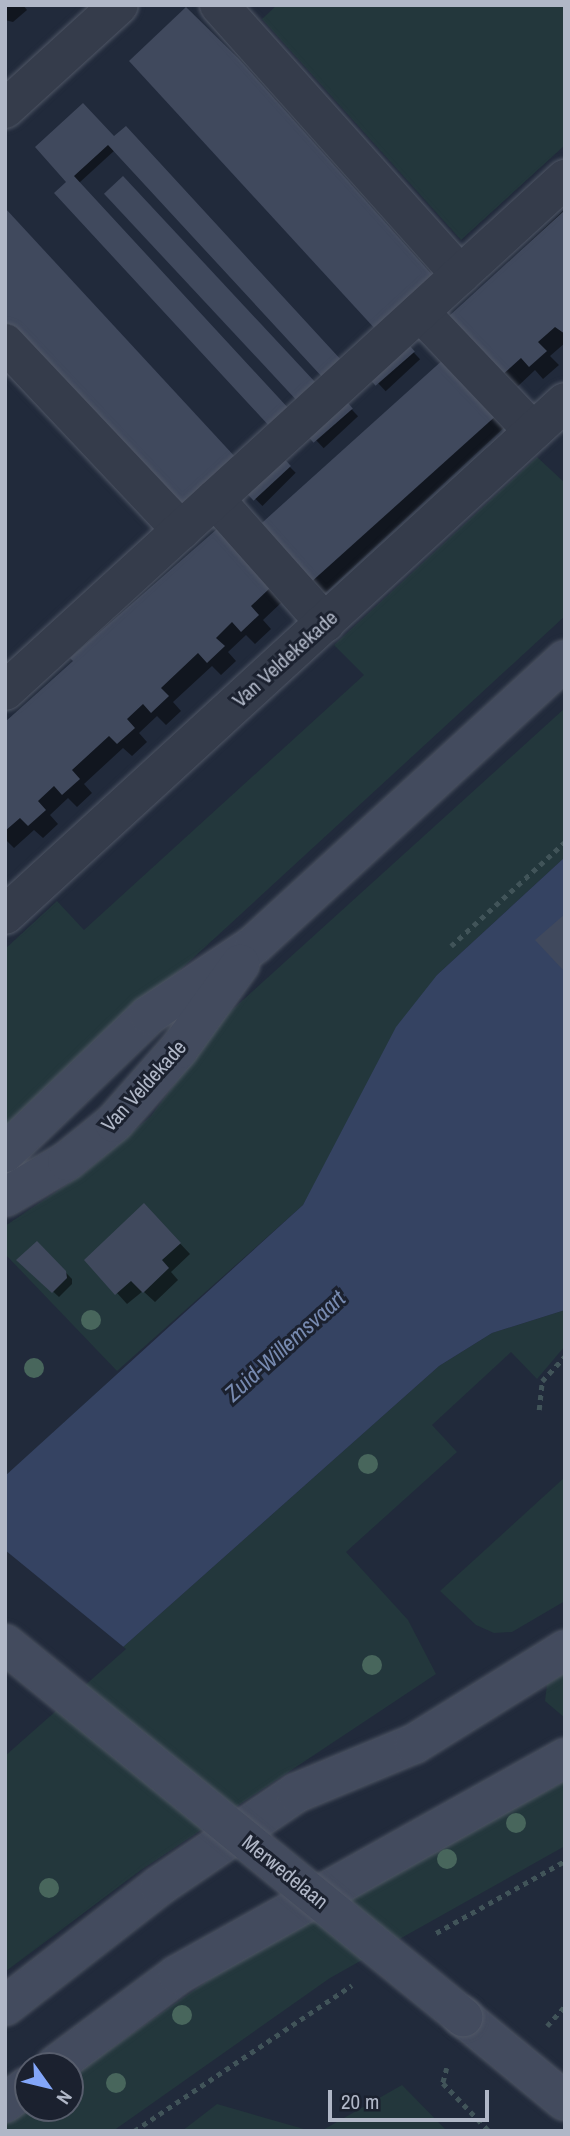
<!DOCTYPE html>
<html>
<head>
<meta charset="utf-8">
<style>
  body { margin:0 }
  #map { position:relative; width:570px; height:2136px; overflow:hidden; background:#212a3b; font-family:"Archivo Narrow",sans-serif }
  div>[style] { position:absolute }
  .green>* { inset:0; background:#23373c }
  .water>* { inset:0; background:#354362 }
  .pier>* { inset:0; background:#212a3b }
  .shadow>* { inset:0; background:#0007; transform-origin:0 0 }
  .building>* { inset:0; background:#40495d; transform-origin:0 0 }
  .path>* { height:4.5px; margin-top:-2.25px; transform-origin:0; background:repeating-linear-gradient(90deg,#415459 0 5px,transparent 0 10px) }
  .roads { filter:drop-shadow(0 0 2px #505766) drop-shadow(0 0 2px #505766) }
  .street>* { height:38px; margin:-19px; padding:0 19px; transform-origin:19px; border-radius:19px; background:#353c4b }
  .secondary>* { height:38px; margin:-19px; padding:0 19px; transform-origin:19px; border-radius:19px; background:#434b5e }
  .bridges { filter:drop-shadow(0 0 2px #505766) drop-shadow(0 0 2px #505766) }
  .secondary-bridge>* { height:38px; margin:-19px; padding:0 19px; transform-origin:19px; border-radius:19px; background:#434b5e }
  .trees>* { width:20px; height:20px; margin:-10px; border-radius:50%; background:#48665c }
  span { translate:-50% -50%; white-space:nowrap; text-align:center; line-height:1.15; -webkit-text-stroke:6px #1b212f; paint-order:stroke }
  .street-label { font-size:21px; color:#b0b7c7 }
  .water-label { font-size:23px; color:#778ab0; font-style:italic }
  .frame { position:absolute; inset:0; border:7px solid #b0b7c7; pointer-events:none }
  .north { position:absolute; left:14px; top:2052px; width:70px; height:70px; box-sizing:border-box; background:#1b212f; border:2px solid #575d6c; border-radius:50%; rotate:124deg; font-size:19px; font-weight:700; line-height:28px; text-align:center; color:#b0b7c7 }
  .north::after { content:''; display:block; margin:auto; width:24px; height:32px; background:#83a6f9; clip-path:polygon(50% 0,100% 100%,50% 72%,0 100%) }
  .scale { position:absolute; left:328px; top:2090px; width:161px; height:32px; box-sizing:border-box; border:4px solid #b0b7c7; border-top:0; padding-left:9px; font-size:21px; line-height:24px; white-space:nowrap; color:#b0b7c7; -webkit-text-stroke:5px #1b212f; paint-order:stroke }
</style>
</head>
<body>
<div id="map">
  <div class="green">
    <i style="clip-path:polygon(277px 5px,565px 5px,565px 145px,461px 240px,262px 19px)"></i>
    <i style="clip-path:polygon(537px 457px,565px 483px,565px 616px,5px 1131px,5px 949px,57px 901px,84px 930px,364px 675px,334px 645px)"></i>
    <i style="clip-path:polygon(565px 708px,565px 857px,437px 975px,303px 1205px,117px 1371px,5px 1254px,5px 1226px,84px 1173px,151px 1116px,222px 1019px)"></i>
    <i style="clip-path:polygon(565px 1310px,565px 1346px,537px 1379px,511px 1352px,432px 1425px,457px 1452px,346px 1552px,408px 1620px,436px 1674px,141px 1870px,5px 1972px,5px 1752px,439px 1366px,492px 1333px)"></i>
    <i style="clip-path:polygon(565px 1477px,565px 1601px,512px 1632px,494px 1633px,476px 1625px,440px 1591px)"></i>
    <i style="clip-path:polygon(565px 1673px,565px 1718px,545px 1701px,547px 1684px)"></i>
    <i style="clip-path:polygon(565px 1781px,565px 1846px,330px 1978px,113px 2131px,5px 2131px,5px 2124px,28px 2108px,70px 2108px,70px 2077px,270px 1937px)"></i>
    <i style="clip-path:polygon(402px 2085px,447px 2131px,321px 2131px)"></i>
    <i style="clip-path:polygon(217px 2104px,311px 2131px,182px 2131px)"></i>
  </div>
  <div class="water">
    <i style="clip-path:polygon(565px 857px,565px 1310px,492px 1333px,439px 1366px,5px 1752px,5px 1476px,303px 1205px,396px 1027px,437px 975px)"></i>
  </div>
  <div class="pier">
    <i style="clip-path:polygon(5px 1550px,126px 1649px,5px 1756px)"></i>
  </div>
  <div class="shadow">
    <i style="clip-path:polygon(5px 5px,23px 5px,27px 10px,13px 22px,5px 20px)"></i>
    <i style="clip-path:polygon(83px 105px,115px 150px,79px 183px,69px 182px)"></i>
    <i style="clip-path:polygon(565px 209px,565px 343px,550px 356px,559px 365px,543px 379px,535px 370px,516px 388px,450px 317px)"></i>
    <i style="left:403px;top:341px;width:25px;height:47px;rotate:47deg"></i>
    <i style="clip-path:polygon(445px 360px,506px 426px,321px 597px,310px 586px)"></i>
    <i style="left:341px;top:398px;width:25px;height:47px;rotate:47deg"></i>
    <i style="left:278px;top:455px;width:25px;height:47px;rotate:45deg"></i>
    <i style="clip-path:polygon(217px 532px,282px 602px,263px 620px,271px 629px,255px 644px,246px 635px,228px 652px,236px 661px,221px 675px,212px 666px,173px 702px,181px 711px,166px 725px,157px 716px,139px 733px,147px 742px,132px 756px,123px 748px,84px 784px,92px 793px,77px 807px,68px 798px,50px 815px,58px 824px,43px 838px,34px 830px,14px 848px,5px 839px,5px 725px)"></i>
    <i style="clip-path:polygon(154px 1216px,190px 1254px,171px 1272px,178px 1280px,155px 1302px,143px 1291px,127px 1304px,87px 1260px)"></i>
    <i style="clip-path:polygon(37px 1243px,72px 1279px,72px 1284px,59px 1297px,19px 1260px)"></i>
  </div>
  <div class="building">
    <i style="clip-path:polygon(186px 7px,239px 59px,435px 278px,377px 331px,129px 61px)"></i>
    <i style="clip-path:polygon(83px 103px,114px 136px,126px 126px,343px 362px,324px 379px,108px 145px,74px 176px,290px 410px,271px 428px,54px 193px,66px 182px,35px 147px)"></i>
    <i style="left:123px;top:176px;width:285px;height:26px;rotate:47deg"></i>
    <i style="clip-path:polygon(5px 208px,237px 459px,178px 513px,5px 324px)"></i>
    <i style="clip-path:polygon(565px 210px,565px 334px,555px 327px,538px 342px,547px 351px,529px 367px,521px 358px,501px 376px,448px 317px)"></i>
    <i style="left:403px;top:338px;width:18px;height:52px;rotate:49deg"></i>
    <i style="left:445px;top:358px;width:77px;height:255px;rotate:48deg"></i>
    <i style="left:341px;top:395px;width:18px;height:52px;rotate:49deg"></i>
    <i style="left:278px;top:452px;width:19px;height:51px;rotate:47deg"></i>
    <i style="clip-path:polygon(217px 529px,270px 588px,251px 606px,259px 615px,241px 632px,232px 622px,216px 638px,225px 646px,207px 663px,198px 653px,161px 688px,169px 696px,151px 713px,143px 704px,127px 719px,135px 728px,117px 744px,109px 736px,72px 770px,80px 779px,62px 795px,54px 786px,38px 801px,46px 810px,28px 826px,20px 818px,5px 831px,5px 722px,73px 661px,70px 658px)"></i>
    <i style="clip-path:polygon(565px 914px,565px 972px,535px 940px)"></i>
    <i style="clip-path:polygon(144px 1203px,181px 1243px,162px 1260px,169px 1268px,143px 1293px,131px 1281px,115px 1295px,84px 1260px)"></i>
    <i style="clip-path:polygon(37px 1241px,66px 1271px,67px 1278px,52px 1293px,16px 1260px)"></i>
  </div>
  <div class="path">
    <i style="left:451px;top:946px;width:154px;rotate:-42.4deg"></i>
    <i style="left:539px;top:1410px;width:29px;rotate:-84deg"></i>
    <i style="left:542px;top:1381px;width:34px;rotate:-47deg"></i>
    <i style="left:436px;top:1933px;width:148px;rotate:-29.2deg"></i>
    <i style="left:547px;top:2026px;width:27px;rotate:-48deg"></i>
    <i style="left:447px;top:2068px;width:16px;rotate:105deg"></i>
    <i style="left:443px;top:2083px;width:66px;rotate:46.2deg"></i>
    <i style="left:134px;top:2131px;width:262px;rotate:-33.8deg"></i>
  </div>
  <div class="roads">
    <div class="street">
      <i style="left:219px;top:5px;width:362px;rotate:48.2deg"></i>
      <i style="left:5px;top:109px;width:154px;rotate:-42.4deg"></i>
      <i style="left:420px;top:312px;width:164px;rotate:46.5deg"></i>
      <i style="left:5px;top:343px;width:257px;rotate:46.7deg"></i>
      <i style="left:215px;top:499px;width:166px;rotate:48.4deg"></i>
      <i style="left:5px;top:691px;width:759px;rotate:-42.44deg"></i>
      <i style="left:5px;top:915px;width:759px;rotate:-42.49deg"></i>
    </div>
    <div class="secondary">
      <i style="left:5px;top:1153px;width:199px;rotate:-43.8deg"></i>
      <i style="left:149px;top:1015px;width:126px;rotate:-33.7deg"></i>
      <i style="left:254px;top:945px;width:422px;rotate:-42.5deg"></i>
      <i style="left:5px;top:1197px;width:72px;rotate:-30.1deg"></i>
      <i style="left:67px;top:1161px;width:60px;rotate:-39deg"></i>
      <i style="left:114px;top:1123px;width:98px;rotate:-48.7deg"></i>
      <i style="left:179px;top:1049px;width:105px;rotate:-54.3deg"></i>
      <i style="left:5px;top:2006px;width:195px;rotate:-37.9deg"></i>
      <i style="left:159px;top:1886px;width:166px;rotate:-34.2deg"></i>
      <i style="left:296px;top:1793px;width:128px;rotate:-22.6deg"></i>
      <i style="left:414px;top:1744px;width:178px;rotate:-31.9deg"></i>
      <i style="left:463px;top:2017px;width:132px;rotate:39.5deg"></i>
      <i style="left:55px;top:2066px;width:152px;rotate:-36.7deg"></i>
      <i style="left:177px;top:1975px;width:445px;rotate:-29.2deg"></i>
      <i style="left:5px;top:2103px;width:29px;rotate:-36deg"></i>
    </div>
  </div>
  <div class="bridges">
    <div class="secondary-bridge">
      <i style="left:5px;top:1644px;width:591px;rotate:39.16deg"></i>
    </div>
  </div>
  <div class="trees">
    <i style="left:91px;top:1320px"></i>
    <i style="left:34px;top:1368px"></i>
    <i style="left:368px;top:1464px"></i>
    <i style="left:372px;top:1665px"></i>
    <i style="left:516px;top:1823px"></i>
    <i style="left:447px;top:1859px"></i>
    <i style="left:49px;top:1888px"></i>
    <i style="left:182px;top:2015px"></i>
    <i style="left:116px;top:2083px"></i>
  </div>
  <div class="street-label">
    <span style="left:285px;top:659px;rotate:-42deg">Van Veldekekade</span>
    <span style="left:144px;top:1086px;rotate:-48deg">Van Veldekade</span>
    <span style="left:285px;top:1872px;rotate:39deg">Merwedelaan</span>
  </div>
  <div class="water-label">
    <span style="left:285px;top:1346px;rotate:-42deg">Zuid-Willemsvaart</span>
  </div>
  <div class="frame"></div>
  <div class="north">N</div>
  <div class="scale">20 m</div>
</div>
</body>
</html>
